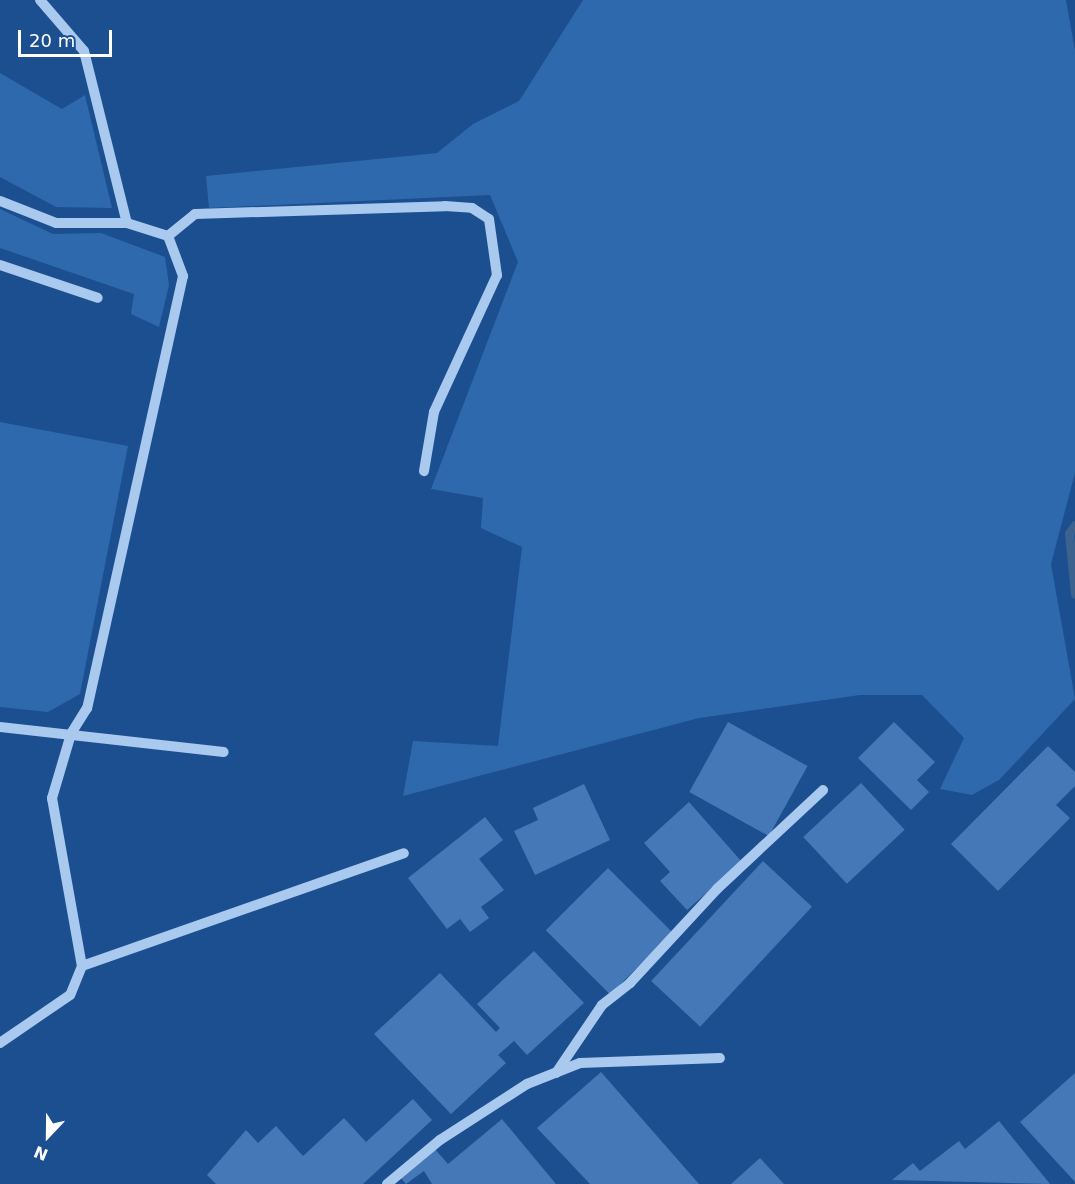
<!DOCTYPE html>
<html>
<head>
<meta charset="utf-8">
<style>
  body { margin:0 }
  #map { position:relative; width:1075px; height:1184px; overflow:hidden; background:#1b4f8f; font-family:"DejaVu Sans",sans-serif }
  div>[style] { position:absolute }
  .green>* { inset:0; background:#2e69ad }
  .stream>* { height:9px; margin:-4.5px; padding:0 4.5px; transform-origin:4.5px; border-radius:4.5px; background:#3c6290 }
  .building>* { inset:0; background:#4478b7; transform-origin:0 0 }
  .minor>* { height:10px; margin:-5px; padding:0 5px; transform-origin:5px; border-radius:5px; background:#a9c9ee }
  span { translate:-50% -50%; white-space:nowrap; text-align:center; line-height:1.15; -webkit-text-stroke:6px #1b4f8f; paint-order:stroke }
  .north { position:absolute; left:18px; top:1106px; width:60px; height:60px; -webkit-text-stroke:4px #1b4f8f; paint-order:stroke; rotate:202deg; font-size:16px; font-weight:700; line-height:24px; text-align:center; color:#fff }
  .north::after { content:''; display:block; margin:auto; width:21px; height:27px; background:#fff; clip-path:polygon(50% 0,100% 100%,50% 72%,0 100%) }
  .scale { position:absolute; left:18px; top:30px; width:94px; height:27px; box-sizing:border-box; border:3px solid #fff; border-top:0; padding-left:8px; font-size:18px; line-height:21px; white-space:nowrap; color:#fff; -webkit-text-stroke:4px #1b4f8f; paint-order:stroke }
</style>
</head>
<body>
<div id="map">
  <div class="green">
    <i style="clip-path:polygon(583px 0,1066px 0,1075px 51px,1075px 473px,1051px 564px,1075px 699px,999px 780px,972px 795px,940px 789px,964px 738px,922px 695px,860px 695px,699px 718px,403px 796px,413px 741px,498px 746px,522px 547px,481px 528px,483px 498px,431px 489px,518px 262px,490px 195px,209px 208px,206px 176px,437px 153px,473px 124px,519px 101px)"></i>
    <i style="clip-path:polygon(0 73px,62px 109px,85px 95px,112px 208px,56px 207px,0 177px)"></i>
    <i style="clip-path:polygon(0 209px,53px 234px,101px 233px,165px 257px,169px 285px,159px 327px,131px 314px,134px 294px,0 248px)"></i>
    <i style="clip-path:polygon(0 422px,128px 446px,80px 694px,48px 712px,0 707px)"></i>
  </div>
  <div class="stream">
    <i style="left:1075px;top:525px;width:10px;rotate:127deg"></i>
    <i style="left:1069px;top:533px;width:61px;rotate:84.4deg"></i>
  </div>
  <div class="building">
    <i style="left:728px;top:722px;width:91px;height:80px;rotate:29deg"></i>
    <i style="clip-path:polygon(894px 722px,935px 762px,917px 780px,929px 792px,911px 810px,858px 758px)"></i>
    <i style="clip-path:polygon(1048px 746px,1075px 772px,1075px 786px,1056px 805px,1070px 818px,998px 891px,951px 844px)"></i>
    <i style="left:861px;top:783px;width:64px;height:79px;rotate:47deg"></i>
    <i style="clip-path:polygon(584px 784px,610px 840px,535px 875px,514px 831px,538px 820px,533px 808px)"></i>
    <i style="clip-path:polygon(689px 802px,742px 862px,687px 910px,660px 881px,670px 872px,644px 843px)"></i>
    <i style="clip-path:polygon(485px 817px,503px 840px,479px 859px,504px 890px,481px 907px,489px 918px,470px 932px,460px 919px,447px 929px,408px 878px)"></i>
    <i style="left:763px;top:861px;width:67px;height:164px;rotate:43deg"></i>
    <i style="left:608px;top:868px;width:91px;height:88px;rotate:45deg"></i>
    <i style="clip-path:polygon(534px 951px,584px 1003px,527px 1055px,514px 1041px,498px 1055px,506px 1063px,451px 1114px,374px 1034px,440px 973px,496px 1032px,500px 1028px,477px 1004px)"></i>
    <i style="clip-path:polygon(601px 1072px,699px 1184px,590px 1184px,537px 1128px)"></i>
    <i style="clip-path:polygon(1075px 1073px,1075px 1182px,1020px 1122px)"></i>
    <i style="clip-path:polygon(413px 1099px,432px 1120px,363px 1184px,216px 1184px,207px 1175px,246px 1130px,258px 1143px,276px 1126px,303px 1156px,344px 1118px,366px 1142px)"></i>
    <i style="clip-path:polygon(502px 1119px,556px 1184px,432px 1184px,424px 1171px,406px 1184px,400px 1177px,434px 1148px,448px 1164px)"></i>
    <i style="clip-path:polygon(999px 1121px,1050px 1184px,892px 1180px,913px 1163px,920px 1171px,959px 1141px,965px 1149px)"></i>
    <i style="clip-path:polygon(760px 1158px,784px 1184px,731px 1184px)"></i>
  </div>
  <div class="minor">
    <i style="left:40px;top:0;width:67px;rotate:49.2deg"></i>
    <i style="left:84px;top:51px;width:177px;rotate:76deg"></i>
    <i style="left:0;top:201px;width:60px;rotate:21.4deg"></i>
    <i style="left:56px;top:223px;width:71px"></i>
    <i style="left:127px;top:223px;width:43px;rotate:17.6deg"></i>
    <i style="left:168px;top:236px;width:43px;rotate:69.4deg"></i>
    <i style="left:183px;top:276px;width:443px;rotate:102.5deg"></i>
    <i style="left:87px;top:708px;width:31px;rotate:122deg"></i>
    <i style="left:71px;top:734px;width:67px;rotate:106.5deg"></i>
    <i style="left:52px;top:798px;width:171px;rotate:79.9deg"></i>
    <i style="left:82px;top:966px;width:31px;rotate:112deg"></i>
    <i style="left:70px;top:995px;width:85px;rotate:145.6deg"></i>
    <i style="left:168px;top:236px;width:35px;rotate:-39deg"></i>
    <i style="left:195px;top:214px;width:250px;rotate:-1.8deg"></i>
    <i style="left:445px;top:206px;width:27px;rotate:4deg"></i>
    <i style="left:472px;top:208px;width:20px;rotate:33deg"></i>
    <i style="left:489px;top:219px;width:57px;rotate:81.9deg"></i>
    <i style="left:497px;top:275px;width:151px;rotate:114.7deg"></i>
    <i style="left:434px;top:412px;width:60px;rotate:99.6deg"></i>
    <i style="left:0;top:265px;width:103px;rotate:18.6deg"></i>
    <i style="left:0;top:727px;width:225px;rotate:6.4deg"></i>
    <i style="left:82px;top:966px;width:341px;rotate:-19.3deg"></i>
    <i style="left:556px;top:1073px;width:82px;rotate:-55.9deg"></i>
    <i style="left:602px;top:1005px;width:36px;rotate:-38deg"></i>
    <i style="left:630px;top:983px;width:128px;rotate:-47.2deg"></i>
    <i style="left:717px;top:889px;width:145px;rotate:-43deg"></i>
    <i style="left:387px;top:1184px;width:69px;rotate:-39.7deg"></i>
    <i style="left:440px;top:1140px;width:103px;rotate:-32.8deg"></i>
    <i style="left:527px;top:1084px;width:57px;rotate:-21.6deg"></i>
    <i style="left:580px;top:1063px;width:140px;rotate:-2deg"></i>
  </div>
  <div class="north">N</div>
  <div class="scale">20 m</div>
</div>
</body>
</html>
